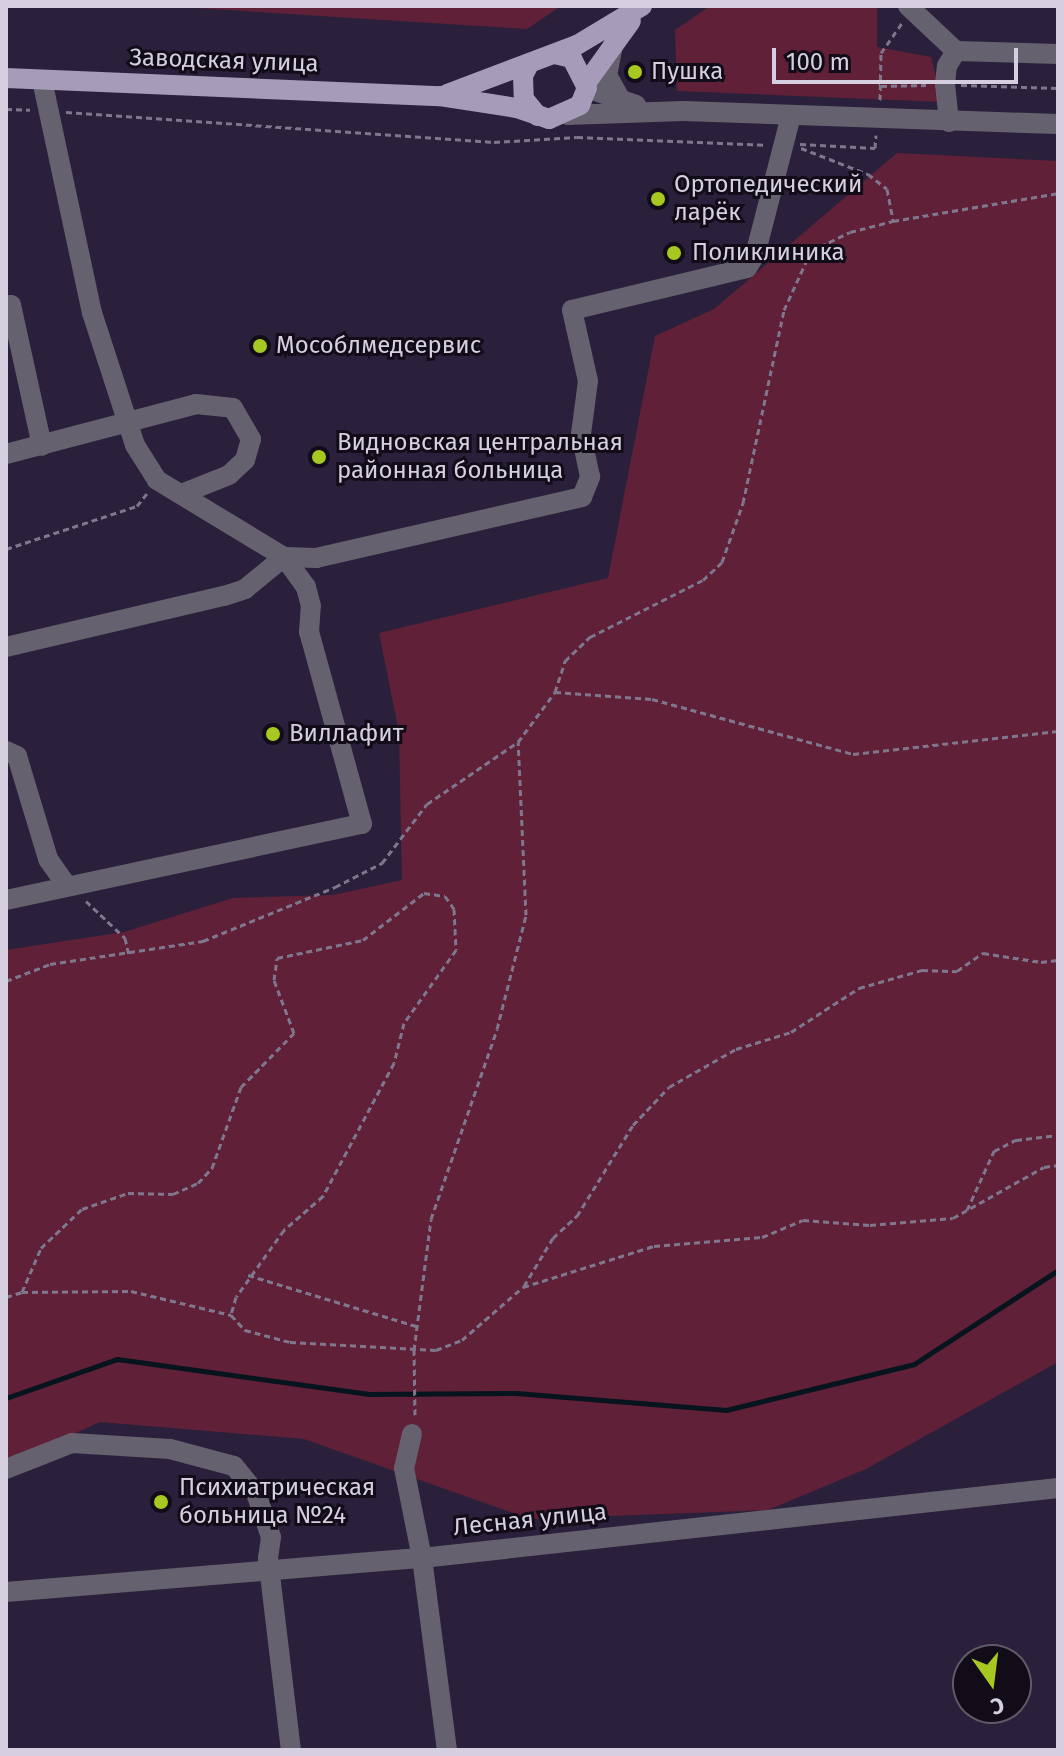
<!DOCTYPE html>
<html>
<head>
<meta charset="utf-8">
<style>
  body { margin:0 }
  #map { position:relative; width:1064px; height:1756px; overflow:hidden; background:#2a203b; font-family:"Fira Sans",sans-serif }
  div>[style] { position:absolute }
  .green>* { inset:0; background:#602037 }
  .stream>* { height:5px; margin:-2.5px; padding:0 2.5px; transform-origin:2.5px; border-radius:2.5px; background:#06141e }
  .path>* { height:3px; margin-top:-1.5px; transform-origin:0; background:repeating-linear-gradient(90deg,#7f778d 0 6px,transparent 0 10px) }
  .minor>* { height:20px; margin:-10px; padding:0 10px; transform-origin:10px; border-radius:10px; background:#66616f }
  .major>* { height:20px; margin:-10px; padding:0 10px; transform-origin:10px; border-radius:10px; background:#a69cb9 }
  .dots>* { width:22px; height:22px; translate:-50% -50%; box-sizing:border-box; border:4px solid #110c18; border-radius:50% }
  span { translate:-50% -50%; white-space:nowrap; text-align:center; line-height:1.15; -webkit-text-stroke:6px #110c18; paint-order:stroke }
  .street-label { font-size:24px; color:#d5cfe0 }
  .poi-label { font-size:24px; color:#d5cfe0 }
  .left { translate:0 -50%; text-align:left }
  .frame { position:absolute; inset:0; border:8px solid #d5cfe0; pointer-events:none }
  .north { position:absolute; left:952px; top:1644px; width:80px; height:80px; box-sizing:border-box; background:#110c18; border:2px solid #5f5a68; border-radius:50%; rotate:166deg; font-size:22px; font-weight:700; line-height:32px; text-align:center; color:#d5cfe0 }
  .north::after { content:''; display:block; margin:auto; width:28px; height:36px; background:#a6c820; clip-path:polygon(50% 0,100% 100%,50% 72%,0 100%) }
  .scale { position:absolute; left:772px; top:48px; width:246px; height:36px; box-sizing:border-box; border:4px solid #d5cfe0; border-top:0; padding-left:10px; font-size:24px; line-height:28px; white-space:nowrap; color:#d5cfe0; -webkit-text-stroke:6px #110c18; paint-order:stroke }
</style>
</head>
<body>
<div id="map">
  <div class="green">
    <i style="clip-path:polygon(165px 6px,561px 6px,527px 29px)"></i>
    <i style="clip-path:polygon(710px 6px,877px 6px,877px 47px,931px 57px,942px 102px,677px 91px,675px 30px)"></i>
    <i style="clip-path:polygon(897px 153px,1058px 161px,1058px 1362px,866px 1469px,768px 1510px,530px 1519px,304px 1439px,100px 1422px,6px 1464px,6px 950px,124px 932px,233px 898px,333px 895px,402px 880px,399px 733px,379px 633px,608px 578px,655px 336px,714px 309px)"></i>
  </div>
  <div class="stream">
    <i style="left:6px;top:1398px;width:118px;rotate:-19.4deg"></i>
    <i style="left:117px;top:1359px;width:253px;rotate:7.9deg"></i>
    <i style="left:368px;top:1394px;width:148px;rotate:-0.4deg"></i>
    <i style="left:516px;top:1393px;width:211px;rotate:4.6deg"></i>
    <i style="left:726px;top:1410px;width:194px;rotate:-13.7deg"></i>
    <i style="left:914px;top:1364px;width:172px;rotate:-33.1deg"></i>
  </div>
  <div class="path">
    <i style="left:961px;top:85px;width:97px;rotate:1.8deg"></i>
    <i style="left:881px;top:86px;width:45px;rotate:-1.3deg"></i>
    <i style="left:880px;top:100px;width:47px;rotate:-88.8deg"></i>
    <i style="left:881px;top:53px;width:37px;rotate:-55deg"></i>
    <i style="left:6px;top:109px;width:24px;rotate:2deg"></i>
    <i style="left:66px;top:112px;width:429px;rotate:4deg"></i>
    <i style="left:494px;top:142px;width:83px;rotate:-3.4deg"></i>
    <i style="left:577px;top:137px;width:188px;rotate:2.4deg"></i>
    <i style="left:800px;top:144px;width:75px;rotate:3.1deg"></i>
    <i style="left:875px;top:148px;width:13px;rotate:-86deg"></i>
    <i style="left:801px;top:148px;width:72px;rotate:21.2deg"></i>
    <i style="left:868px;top:174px;width:24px;rotate:38deg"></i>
    <i style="left:887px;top:189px;width:33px;rotate:79deg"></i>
    <i style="left:6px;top:549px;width:138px;rotate:-18.2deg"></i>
    <i style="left:137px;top:506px;width:16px;rotate:-52deg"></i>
    <i style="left:555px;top:692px;width:97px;rotate:4.1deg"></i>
    <i style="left:652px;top:699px;width:208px;rotate:15.3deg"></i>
    <i style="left:853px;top:754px;width:206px;rotate:-6.4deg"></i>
    <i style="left:86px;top:901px;width:54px;rotate:43.5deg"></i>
    <i style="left:125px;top:938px;width:17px;rotate:77deg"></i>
    <i style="left:6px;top:981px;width:47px;rotate:-21.1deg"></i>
    <i style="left:50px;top:964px;width:155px;rotate:-8.5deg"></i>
    <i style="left:203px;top:941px;width:143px;rotate:-22.2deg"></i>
    <i style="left:335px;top:887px;width:53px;rotate:-27.1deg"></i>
    <i style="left:382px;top:863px;width:74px;rotate:-52.7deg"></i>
    <i style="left:427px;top:804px;width:110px;rotate:-34.3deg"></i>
    <i style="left:967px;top:1210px;width:65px;rotate:-65.4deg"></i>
    <i style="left:994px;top:1151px;width:25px;rotate:-27deg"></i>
    <i style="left:1016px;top:1140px;width:42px;rotate:-6.8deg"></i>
    <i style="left:248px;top:1275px;width:179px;rotate:16.9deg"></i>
    <i style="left:524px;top:1286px;width:56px;rotate:-58.9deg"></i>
    <i style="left:553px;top:1238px;width:33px;rotate:-43deg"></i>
    <i style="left:577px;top:1216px;width:107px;rotate:-58.4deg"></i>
    <i style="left:633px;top:1125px;width:52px;rotate:-46.5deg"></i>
    <i style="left:669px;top:1087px;width:77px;rotate:-29.6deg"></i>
    <i style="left:736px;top:1049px;width:58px;rotate:-17.2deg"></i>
    <i style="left:791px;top:1032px;width:81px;rotate:-32.9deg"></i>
    <i style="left:859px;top:988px;width:66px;rotate:-15.9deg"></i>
    <i style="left:922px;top:970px;width:35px;rotate:2deg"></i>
    <i style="left:957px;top:971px;width:32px;rotate:-35deg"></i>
    <i style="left:983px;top:953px;width:59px;rotate:8.8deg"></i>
    <i style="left:1041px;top:962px;width:17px;rotate:-7deg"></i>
    <i style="left:22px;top:1292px;width:109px;rotate:-0.5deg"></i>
    <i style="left:131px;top:1291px;width:103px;rotate:13.5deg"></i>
    <i style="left:6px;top:1297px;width:17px;rotate:-17deg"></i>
    <i style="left:22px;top:1292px;width:48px;rotate:-66.6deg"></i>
    <i style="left:41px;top:1248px;width:57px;rotate:-43.6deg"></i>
    <i style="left:82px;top:1209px;width:49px;rotate:-19.2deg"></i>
    <i style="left:128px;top:1193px;width:45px;rotate:1.3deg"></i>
    <i style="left:173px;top:1194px;width:27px;rotate:-24deg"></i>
    <i style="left:198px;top:1183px;width:21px;rotate:-47deg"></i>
    <i style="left:212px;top:1168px;width:86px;rotate:-70.3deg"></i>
    <i style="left:241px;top:1087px;width:76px;rotate:-45.5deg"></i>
    <i style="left:294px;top:1033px;width:57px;rotate:-110.7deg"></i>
    <i style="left:274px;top:980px;width:22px;rotate:-82deg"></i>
    <i style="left:277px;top:958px;width:88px;rotate:-11.8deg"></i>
    <i style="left:363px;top:940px;width:77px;rotate:-37.6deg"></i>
    <i style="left:424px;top:893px;width:21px;rotate:8deg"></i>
    <i style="left:445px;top:896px;width:16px;rotate:55deg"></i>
    <i style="left:454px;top:909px;width:41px;rotate:87.2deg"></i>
    <i style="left:456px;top:950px;width:90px;rotate:125.5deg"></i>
    <i style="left:404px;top:1023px;width:41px;rotate:104deg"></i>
    <i style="left:394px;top:1063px;width:151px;rotate:118.1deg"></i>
    <i style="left:323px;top:1196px;width:52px;rotate:138.9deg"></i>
    <i style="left:284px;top:1230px;width:82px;rotate:125.6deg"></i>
    <i style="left:236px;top:1297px;width:19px;rotate:106deg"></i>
    <i style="left:231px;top:1315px;width:21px;rotate:47deg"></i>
    <i style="left:245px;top:1330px;width:47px;rotate:14.9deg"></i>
    <i style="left:290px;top:1342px;width:146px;rotate:3.1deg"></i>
    <i style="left:436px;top:1350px;width:28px;rotate:-21deg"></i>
    <i style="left:462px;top:1340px;width:81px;rotate:-41deg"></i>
    <i style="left:523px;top:1287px;width:137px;rotate:-17.4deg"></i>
    <i style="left:654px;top:1246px;width:108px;rotate:-4.8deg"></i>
    <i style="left:762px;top:1237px;width:44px;rotate:-22.5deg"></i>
    <i style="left:803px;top:1220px;width:67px;rotate:4.3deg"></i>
    <i style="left:870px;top:1225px;width:83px;rotate:-4.8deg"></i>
    <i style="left:953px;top:1218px;width:104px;rotate:-29.3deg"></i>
    <i style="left:1044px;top:1167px;width:14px;rotate:-8deg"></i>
    <i style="left:415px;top:1415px;width:65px;rotate:-90.9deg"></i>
    <i style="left:414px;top:1350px;width:132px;rotate:-82.6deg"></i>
    <i style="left:431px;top:1219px;width:201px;rotate:-70.8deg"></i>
    <i style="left:497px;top:1029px;width:118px;rotate:-75.7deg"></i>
    <i style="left:526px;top:915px;width:173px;rotate:-92.6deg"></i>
    <i style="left:518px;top:742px;width:62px;rotate:-53.5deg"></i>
    <i style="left:555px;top:692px;width:33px;rotate:-72deg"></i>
    <i style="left:565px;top:661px;width:35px;rotate:-44deg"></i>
    <i style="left:590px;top:637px;width:127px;rotate:-26.8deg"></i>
    <i style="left:703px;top:580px;width:26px;rotate:-43deg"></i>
    <i style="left:722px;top:562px;width:63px;rotate:-70.4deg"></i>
    <i style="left:743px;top:503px;width:197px;rotate:-78deg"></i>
    <i style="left:784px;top:310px;width:65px;rotate:-65.4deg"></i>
    <i style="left:811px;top:251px;width:43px;rotate:-26deg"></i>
    <i style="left:850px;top:232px;width:44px;rotate:-14.3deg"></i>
    <i style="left:893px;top:221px;width:167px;rotate:-9.6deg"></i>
  </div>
  <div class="minor">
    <i style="left:908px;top:6px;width:66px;rotate:43.2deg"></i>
    <i style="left:956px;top:51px;width:102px;rotate:1.7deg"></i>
    <i style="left:613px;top:45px;width:31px;rotate:101deg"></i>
    <i style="left:607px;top:75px;width:29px;rotate:61deg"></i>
    <i style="left:587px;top:88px;width:52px;rotate:19.1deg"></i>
    <i style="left:567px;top:115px;width:116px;rotate:-2deg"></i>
    <i style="left:683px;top:111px;width:375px;rotate:2deg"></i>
    <i style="left:949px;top:122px;width:38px;rotate:-96deg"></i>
    <i style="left:945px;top:84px;width:18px;rotate:-84deg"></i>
    <i style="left:947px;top:66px;width:17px;rotate:-59deg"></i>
    <i style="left:6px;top:306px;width:5px;rotate:-11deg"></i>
    <i style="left:11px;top:305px;width:144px;rotate:77.6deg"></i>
    <i style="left:6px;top:454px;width:196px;rotate:-14.7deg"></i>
    <i style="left:196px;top:404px;width:37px;rotate:6deg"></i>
    <i style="left:233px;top:408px;width:36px;rotate:60deg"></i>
    <i style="left:251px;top:439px;width:22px;rotate:106deg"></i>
    <i style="left:245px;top:460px;width:22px;rotate:137deg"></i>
    <i style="left:229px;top:475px;width:48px;rotate:158.2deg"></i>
    <i style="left:6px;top:647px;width:224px;rotate:-13.2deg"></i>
    <i style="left:224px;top:596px;width:22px;rotate:-18deg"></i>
    <i style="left:245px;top:589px;width:50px;rotate:-39.4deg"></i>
    <i style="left:284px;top:557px;width:32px;rotate:2deg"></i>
    <i style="left:316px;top:558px;width:273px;rotate:-12.9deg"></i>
    <i style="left:582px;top:497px;width:22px;rotate:-68deg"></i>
    <i style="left:590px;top:477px;width:44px;rotate:-101.8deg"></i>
    <i style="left:581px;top:434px;width:53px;rotate:-82.5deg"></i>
    <i style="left:588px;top:381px;width:73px;rotate:-102.7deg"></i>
    <i style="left:572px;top:310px;width:180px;rotate:-13.5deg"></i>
    <i style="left:747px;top:268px;width:15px;rotate:-58deg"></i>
    <i style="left:755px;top:255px;width:144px;rotate:-75.5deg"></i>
    <i style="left:6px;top:751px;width:12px;rotate:24deg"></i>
    <i style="left:17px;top:756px;width:108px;rotate:73.2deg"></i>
    <i style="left:48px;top:859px;width:33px;rotate:55deg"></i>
    <i style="left:6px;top:900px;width:364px;rotate:-12.1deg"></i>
    <i style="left:362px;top:824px;width:199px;rotate:-105.4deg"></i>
    <i style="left:309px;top:632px;width:26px;rotate:-86deg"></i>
    <i style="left:311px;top:606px;width:20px;rotate:-105deg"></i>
    <i style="left:306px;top:587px;width:37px;rotate:-126deg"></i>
    <i style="left:284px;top:557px;width:149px;rotate:-148.8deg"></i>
    <i style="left:157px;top:480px;width:41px;rotate:-122.2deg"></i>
    <i style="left:135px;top:445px;width:139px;rotate:-108deg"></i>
    <i style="left:92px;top:313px;width:238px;rotate:-102.1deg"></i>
    <i style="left:412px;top:1434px;width:35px;rotate:103deg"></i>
    <i style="left:404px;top:1468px;width:92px;rotate:78.7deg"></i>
    <i style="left:422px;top:1558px;width:194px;rotate:82.6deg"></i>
    <i style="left:6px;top:1469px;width:71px;rotate:-21.5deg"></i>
    <i style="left:72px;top:1443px;width:98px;rotate:3.5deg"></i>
    <i style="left:170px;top:1449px;width:66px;rotate:14.9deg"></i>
    <i style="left:234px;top:1466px;width:35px;rotate:51deg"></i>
    <i style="left:256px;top:1493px;width:46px;rotate:71.2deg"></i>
    <i style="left:271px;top:1537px;width:21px;rotate:98deg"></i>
    <i style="left:268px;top:1558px;width:193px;rotate:83.2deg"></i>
    <i style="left:6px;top:1592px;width:417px;rotate:-4.7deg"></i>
    <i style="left:422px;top:1558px;width:640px;rotate:-6.28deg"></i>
  </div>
  <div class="major">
    <i style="left:529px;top:64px;width:13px;rotate:117deg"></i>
    <i style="left:523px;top:76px;width:23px;rotate:88deg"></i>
    <i style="left:524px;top:99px;width:22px;rotate:51deg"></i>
    <i style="left:6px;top:78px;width:434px;rotate:2.4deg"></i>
    <i style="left:440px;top:96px;width:78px;rotate:8.9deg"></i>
    <i style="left:517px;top:108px;width:34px;rotate:19deg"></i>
    <i style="left:549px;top:119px;width:34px;rotate:-24deg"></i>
    <i style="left:580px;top:105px;width:18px;rotate:-68deg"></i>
    <i style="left:587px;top:88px;width:34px;rotate:-117deg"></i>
    <i style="left:572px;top:58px;width:18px;rotate:-167deg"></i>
    <i style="left:587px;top:82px;width:75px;rotate:-54.2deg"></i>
    <i style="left:447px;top:94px;width:139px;rotate:-20.7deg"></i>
    <i style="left:577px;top:45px;width:76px;rotate:-31deg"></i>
  </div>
  <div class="dots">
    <i style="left:635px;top:72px;background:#a6c820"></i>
    <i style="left:658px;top:199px;background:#a6c820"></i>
    <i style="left:674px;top:253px;background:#a6c820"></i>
    <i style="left:260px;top:346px;background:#a6c820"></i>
    <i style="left:319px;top:457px;background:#a6c820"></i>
    <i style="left:273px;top:734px;background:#a6c820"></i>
    <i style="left:161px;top:1502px;background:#a6c820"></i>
  </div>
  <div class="street-label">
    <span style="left:224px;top:61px;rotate:2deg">Заводская улица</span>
    <span style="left:530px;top:1520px;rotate:-6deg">Лесная улица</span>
  </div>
  <div class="poi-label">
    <span class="left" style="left:651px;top:72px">Пушка</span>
    <span class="left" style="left:674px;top:199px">Ортопедический<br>ларёк</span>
    <span class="left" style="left:692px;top:253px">Поликлиника</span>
    <span class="left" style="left:276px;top:346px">Мособлмедсервис</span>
    <span class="left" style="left:337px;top:457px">Видновская центральная<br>районная больница</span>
    <span class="left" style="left:289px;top:734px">Виллафит</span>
    <span class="left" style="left:179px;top:1502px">Психиатрическая<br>больница №24</span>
  </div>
  <div class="frame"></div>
  <div class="north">С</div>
  <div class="scale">100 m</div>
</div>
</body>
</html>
